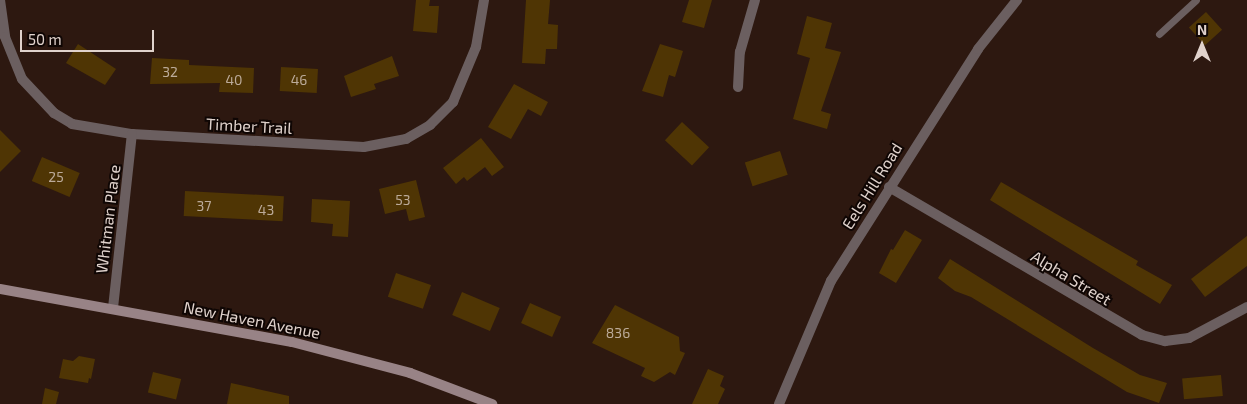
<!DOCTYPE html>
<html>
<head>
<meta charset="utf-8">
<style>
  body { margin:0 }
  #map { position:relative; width:1247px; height:404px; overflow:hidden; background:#2d1810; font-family:"Exo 2",sans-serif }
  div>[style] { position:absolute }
  .building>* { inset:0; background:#4f3504; transform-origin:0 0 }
  .service>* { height:7px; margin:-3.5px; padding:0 3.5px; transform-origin:3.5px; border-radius:3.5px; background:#6b5f60 }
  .minor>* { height:10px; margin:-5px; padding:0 5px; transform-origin:5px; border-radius:5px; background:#6b5f60 }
  .secondary>* { height:10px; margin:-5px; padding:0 5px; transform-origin:5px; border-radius:5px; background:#988386 }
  span { translate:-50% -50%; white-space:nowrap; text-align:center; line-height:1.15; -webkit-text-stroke:4px #0f0604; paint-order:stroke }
  .number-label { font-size:14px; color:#bcab9a }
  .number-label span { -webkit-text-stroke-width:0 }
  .street-label { font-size:16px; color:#e0d2cc }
  .north { position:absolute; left:1177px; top:20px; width:50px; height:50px; -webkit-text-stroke:4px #0f0604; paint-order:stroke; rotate:0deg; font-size:14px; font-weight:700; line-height:20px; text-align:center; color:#e0d2cc }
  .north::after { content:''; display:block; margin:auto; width:18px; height:22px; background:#e0d2cc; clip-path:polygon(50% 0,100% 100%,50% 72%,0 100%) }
  .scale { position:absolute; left:20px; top:30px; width:134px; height:22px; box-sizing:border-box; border:2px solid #e0d2cc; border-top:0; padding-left:6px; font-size:15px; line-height:18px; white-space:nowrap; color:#e0d2cc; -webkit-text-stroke:4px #0f0604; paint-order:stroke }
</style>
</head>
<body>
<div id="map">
  <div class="building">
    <i style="clip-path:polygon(416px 0,430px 0,429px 6px,439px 6px,437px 33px,413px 31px)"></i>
    <i style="clip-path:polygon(526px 0,550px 0,548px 24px,558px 25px,557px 49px,546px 49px,545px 64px,522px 63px)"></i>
    <i style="clip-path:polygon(689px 0,712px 0,704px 28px,682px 22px)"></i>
    <i style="left:1206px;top:12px;width:24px;height:23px;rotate:48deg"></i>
    <i style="clip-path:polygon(807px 16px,832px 23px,825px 48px,841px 52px,821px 111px,831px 114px,827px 129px,793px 119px,810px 58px,797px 54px)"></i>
    <i style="clip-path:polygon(78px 44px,116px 69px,105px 85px,66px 63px)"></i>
    <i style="clip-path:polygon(660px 44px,683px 51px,675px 77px,669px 75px,663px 97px,642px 91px)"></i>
    <i style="clip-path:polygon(392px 56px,399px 76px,374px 84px,376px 89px,351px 97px,344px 76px)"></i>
    <i style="clip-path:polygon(152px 58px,189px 60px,189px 65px,254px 68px,253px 93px,219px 92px,220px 83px,150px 84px)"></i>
    <i style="left:281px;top:67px;width:37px;height:24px;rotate:3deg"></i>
    <i style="clip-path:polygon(514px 84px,548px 102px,541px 116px,528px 109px,511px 139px,488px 127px)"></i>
    <i style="left:682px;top:122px;width:37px;height:25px;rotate:43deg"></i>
    <i style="clip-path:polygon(0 130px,21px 151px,0 172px)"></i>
    <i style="clip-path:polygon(481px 138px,504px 167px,492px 176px,485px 167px,467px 181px,464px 177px,456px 184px,443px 168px)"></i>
    <i style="left:780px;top:151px;width:25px;height:37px;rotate:72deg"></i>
    <i style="left:42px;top:157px;width:41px;height:26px;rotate:23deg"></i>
    <i style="clip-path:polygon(416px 180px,425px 217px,409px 221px,406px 209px,385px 214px,379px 189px)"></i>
    <i style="clip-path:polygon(1001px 182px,1138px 261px,1136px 265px,1172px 285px,1160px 304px,990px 200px)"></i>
    <i style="left:185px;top:191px;width:99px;height:25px;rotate:3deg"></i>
    <i style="clip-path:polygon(312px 199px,350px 201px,348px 237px,332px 236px,333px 224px,311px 222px)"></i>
    <i style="clip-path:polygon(905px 230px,922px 240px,896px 283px,879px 273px,891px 249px,893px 250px)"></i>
    <i style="clip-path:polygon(1247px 236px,1247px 266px,1205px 297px,1191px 279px)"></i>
    <i style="clip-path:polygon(950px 259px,1093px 348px,1140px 375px,1167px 383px,1159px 403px,1127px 392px,971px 297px,955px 291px,938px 278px)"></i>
    <i style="left:396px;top:273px;width:37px;height:25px;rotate:19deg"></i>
    <i style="left:462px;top:292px;width:41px;height:25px;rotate:23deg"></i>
    <i style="left:530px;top:303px;width:34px;height:22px;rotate:24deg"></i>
    <i style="clip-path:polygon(615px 305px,679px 337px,680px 351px,685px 353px,675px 375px,670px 372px,654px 382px,641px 376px,645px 368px,592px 343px)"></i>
    <i style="clip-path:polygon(79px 356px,95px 359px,91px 379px,89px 378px,88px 383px,59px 378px,63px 359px,73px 361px)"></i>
    <i style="clip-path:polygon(708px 369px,724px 376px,720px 386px,725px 389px,718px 404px,692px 404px)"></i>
    <i style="left:153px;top:372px;width:29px;height:21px;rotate:14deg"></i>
    <i style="left:1221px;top:375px;width:21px;height:39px;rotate:85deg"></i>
    <i style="clip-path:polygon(231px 383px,289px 396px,289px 404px,227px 404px)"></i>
    <i style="clip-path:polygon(45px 388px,59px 392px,56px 404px,42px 404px)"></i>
  </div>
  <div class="service">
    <i style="left:1159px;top:34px;width:50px;rotate:-42.6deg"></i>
  </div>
  <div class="minor">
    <i style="left:0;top:0;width:37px;rotate:82deg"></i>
    <i style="left:5px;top:37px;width:45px;rotate:68deg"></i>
    <i style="left:22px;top:79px;width:47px;rotate:46.7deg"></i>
    <i style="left:54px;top:113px;width:21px;rotate:31deg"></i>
    <i style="left:72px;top:124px;width:61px;rotate:9.5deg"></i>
    <i style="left:132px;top:134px;width:232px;rotate:3.2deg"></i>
    <i style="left:364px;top:147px;width:43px;rotate:-10.8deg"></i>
    <i style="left:406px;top:139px;width:28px;rotate:-30deg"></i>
    <i style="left:430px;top:125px;width:33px;rotate:-45deg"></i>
    <i style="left:453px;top:102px;width:60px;rotate:-67.3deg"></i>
    <i style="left:476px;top:47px;width:48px;rotate:-80.3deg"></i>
    <i style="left:738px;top:87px;width:35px;rotate:-87deg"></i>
    <i style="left:740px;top:52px;width:54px;rotate:-73.9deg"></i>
    <i style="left:889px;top:187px;width:293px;rotate:30.3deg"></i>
    <i style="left:1142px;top:335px;width:24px;rotate:15deg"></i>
    <i style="left:1165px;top:341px;width:24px;rotate:-7deg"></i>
    <i style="left:1189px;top:338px;width:66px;rotate:-28.1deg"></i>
    <i style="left:113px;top:308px;width:175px;rotate:-83.8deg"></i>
    <i style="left:779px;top:404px;width:134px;rotate:-67.1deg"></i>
    <i style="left:831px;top:281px;width:275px;rotate:-57.6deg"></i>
    <i style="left:978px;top:49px;width:63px;rotate:-51.5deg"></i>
  </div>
  <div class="secondary">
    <i style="left:0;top:289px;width:297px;rotate:10.3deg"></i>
    <i style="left:292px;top:342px;width:122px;rotate:14.7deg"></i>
    <i style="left:410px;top:373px;width:88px;rotate:20.7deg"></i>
  </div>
  <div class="number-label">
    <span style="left:170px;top:72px">32</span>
    <span style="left:234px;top:80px">40</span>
    <span style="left:299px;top:80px">46</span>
    <span style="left:56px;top:177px">25</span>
    <span style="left:403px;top:200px">53</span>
    <span style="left:204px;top:206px">37</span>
    <span style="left:266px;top:210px">43</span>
    <span style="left:618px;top:333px">836</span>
  </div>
  <div class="street-label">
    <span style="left:249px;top:126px;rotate:3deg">Timber Trail</span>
    <span style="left:872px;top:186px;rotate:-58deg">Eels Hill Road</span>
    <span style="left:108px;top:219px;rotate:-83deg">Whitman Place</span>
    <span style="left:1071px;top:278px;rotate:31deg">Alpha Street</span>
    <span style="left:252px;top:320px;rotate:11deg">New Haven Avenue</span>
  </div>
  <div class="north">N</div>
  <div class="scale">50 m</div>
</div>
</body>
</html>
